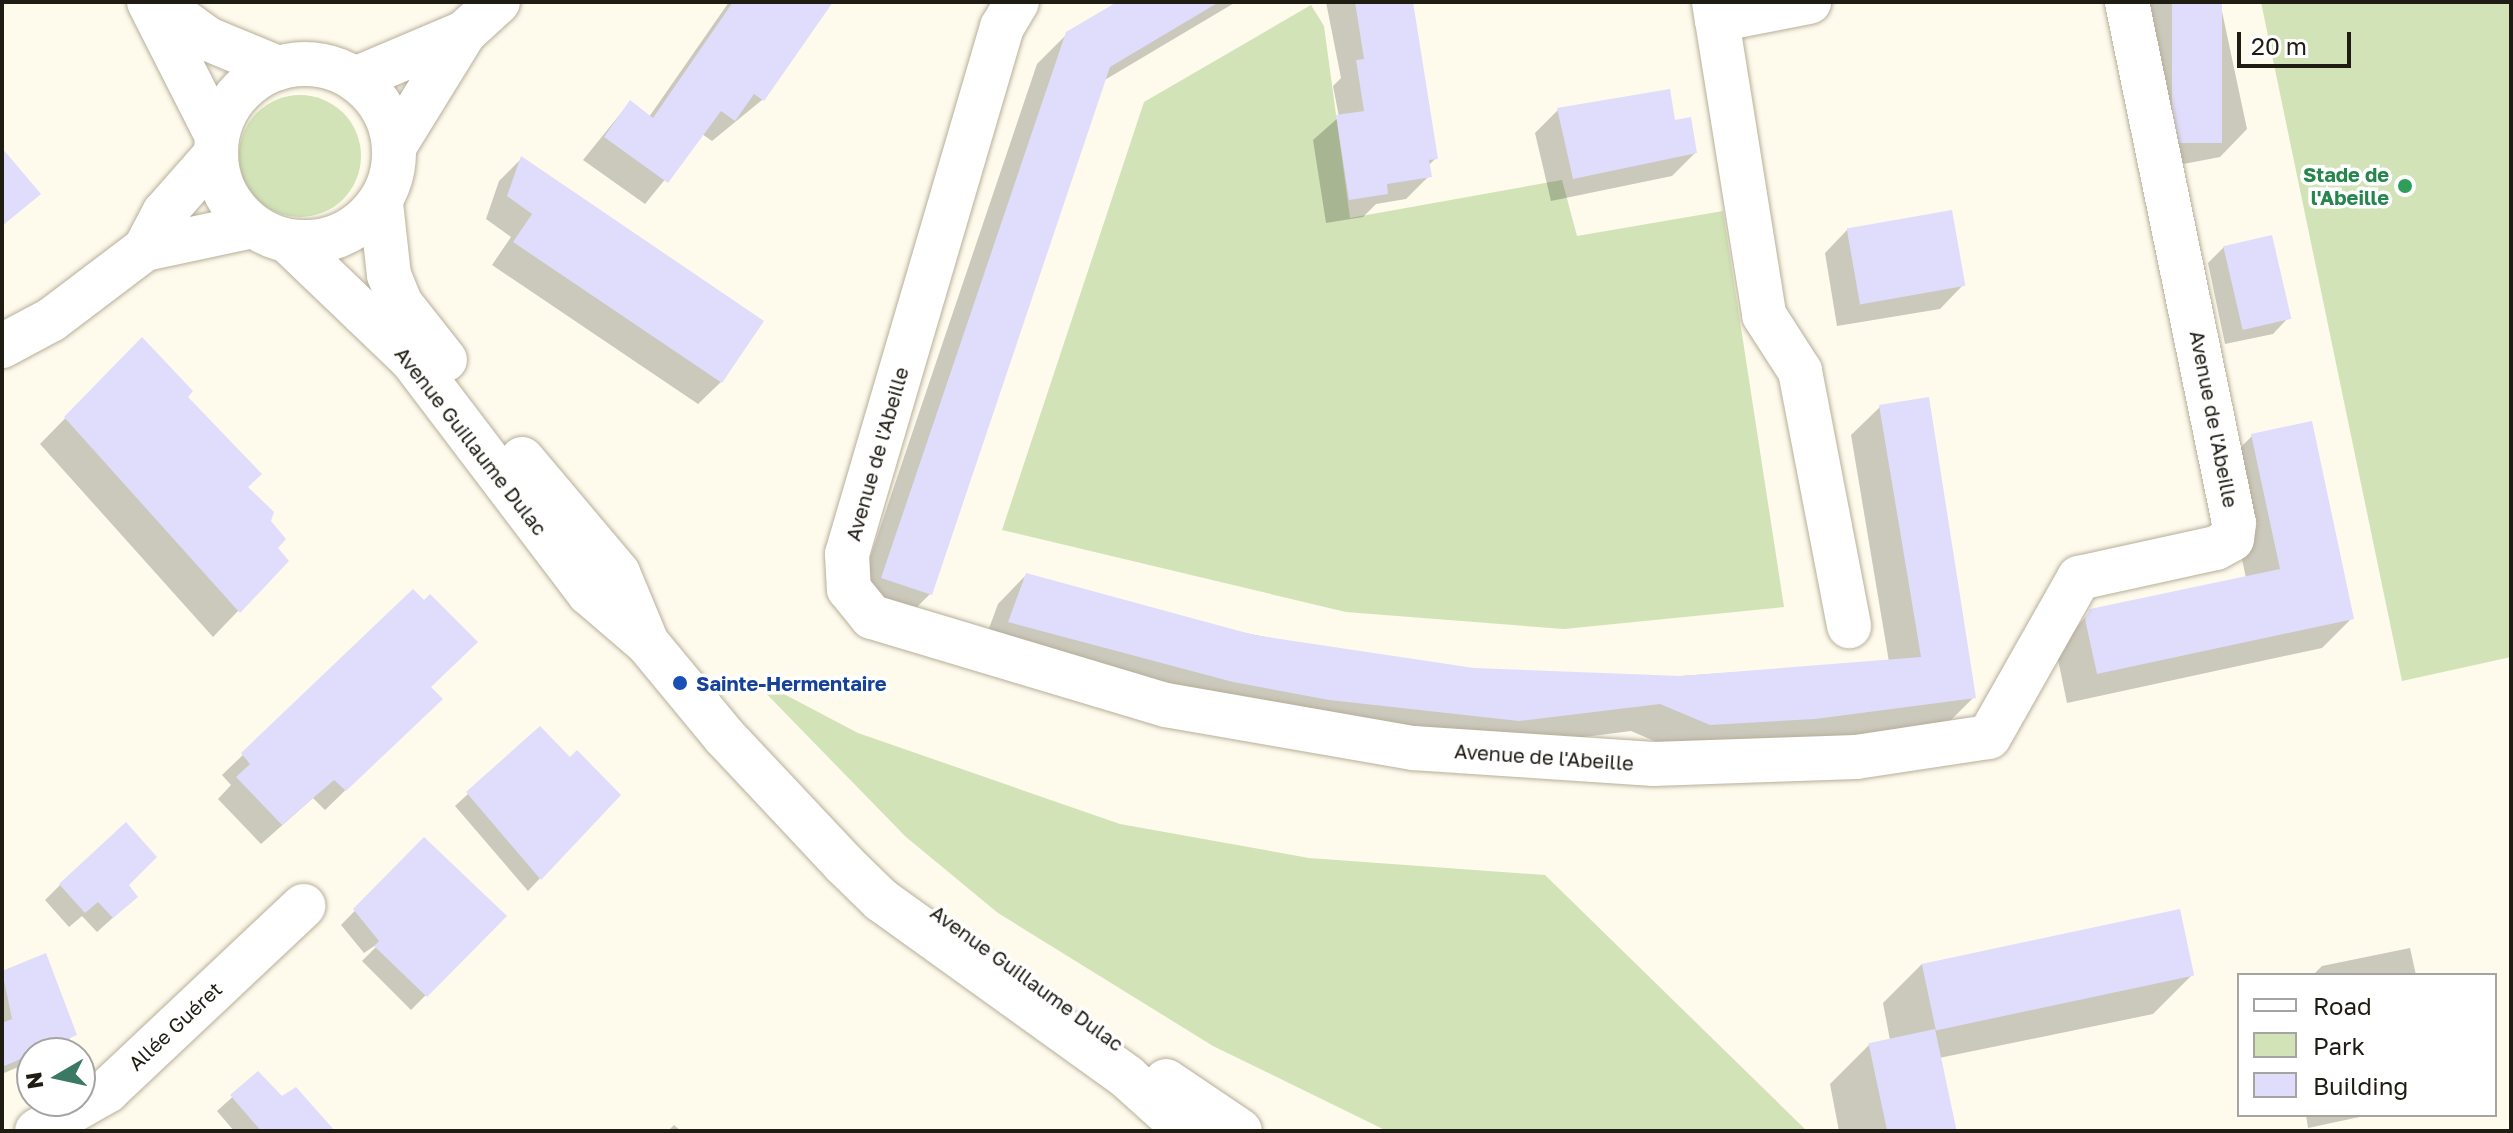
<!DOCTYPE html>
<html>
<head>
<meta charset="utf-8">
<style>
  body { margin:0 }
  #map { position:relative; width:2513px; height:1133px; overflow:hidden; background:#fefaec; font-family:"Golos Text",sans-serif }
  div>[style] { position:absolute }
  .green>* { inset:0; background:#d1e3b7 }
  .round { border-radius:50% }
  .shadow>* { inset:0; background:#0003 }
  .building>* { inset:0; background:#e0dcfc; transform-origin:0 0 }
  .roads { filter:drop-shadow(0 0 2px #b6af99) drop-shadow(0 0 2px #b6af99) }
  .minor>* { height:44px; margin:-22px; padding:0 22px; transform-origin:22px; border-radius:22px; background:#fff }
  .secondary>* { height:44px; margin:-22px; padding:0 22px; transform-origin:22px; border-radius:22px; background:#fff }
  .secondary>.ring { margin:-22px; padding:0; box-sizing:content-box; background:none; border:44px solid #fff; border-radius:50% }
  .dots>* { width:22px; height:22px; translate:-50% -50%; box-sizing:border-box; border:4px solid #fff; border-radius:50% }
  span { translate:-50% -50%; white-space:nowrap; text-align:center; line-height:1.15; -webkit-text-stroke:7px #fff; paint-order:stroke }
  .leisure-label { font-size:20px; color:#27864d; font-weight:700 }
  .right { translate:-100% -50%; text-align:right }
  .street-label { font-size:20px; color:#1f1c14 }
  .transit-label { font-size:20px; color:#164399; font-weight:700 }
  .left { translate:0 -50%; text-align:left }
  .frame { position:absolute; inset:0; border:4px solid #1f1c14; pointer-events:none }
  .legend { position:absolute; left:2237px; top:973px; width:260px; height:144px; box-sizing:border-box; background:#fff; border:2px solid #a5a4a1; margin:0; padding:10px 14px; list-style:none; font-size:24px; color:#1f1c14 }
  .legend li { display:flex; align-items:center; gap:16px; height:40px }
  .legend b { width:40px; border:2px solid #a5a4a1 }
  .north { position:absolute; left:16px; top:1037px; width:80px; height:80px; box-sizing:border-box; background:#fff; border:2px solid #a5a4a1; border-radius:50%; rotate:261deg; font-size:22px; font-weight:700; line-height:32px; text-align:center; color:#1f1c14 }
  .north::after { content:''; display:block; margin:auto; width:28px; height:36px; background:#3c7965; clip-path:polygon(50% 0,100% 100%,50% 72%,0 100%) }
  .scale { position:absolute; left:2237px; top:32px; width:114px; height:36px; box-sizing:border-box; border:4px solid #1f1c14; border-top:0; padding-left:10px; font-size:24px; line-height:28px; white-space:nowrap; color:#1f1c14; -webkit-text-stroke:6px #fff; paint-order:stroke }
</style>
</head>
<body>
<div id="map">
  <div class="green">
    <i style="clip-path:polygon(2261px 2px,2511px 2px,2511px 657px,2402px 681px)"></i>
    <i style="clip-path:polygon(1311px 5px,1324px 26px,1350px 218px,1562px 180px,1577px 236px,1723px 211px,1784px 607px,1564px 629px,1346px 612px,1002px 530px,1144px 102px)"></i>
    <i class="round" style="left:239px;top:95px;width:122px;height:122px"></i>
    <i style="clip-path:polygon(748px 675px,858px 733px,1120px 824px,1309px 858px,1545px 875px,1807px 1131px,1387px 1131px,1213px 1046px,998px 913px,906px 837px)"></i>
  </div>
  <div class="shadow">
    <i style="clip-path:polygon(729px 2px,831px 2px,762px 100px,712px 141px,702px 134px,645px 204px,583px 160px,630px 102px,649px 117px)"></i>
    <i style="clip-path:polygon(1121px 2px,1236px 2px,1103px 81px,930px 594px,900px 624px,853px 608px,1037px 64px,1067px 34px)"></i>
    <i style="clip-path:polygon(1326px 2px,1411px 2px,1436px 158px,1428px 166px,1429px 176px,1406px 199px,1376px 204px,1363px 217px,1326px 223px,1313px 140px,1339px 117px,1333px 86px,1341px 78px)"></i>
    <i style="clip-path:polygon(2138px 2px,2220px 2px,2247px 129px,2220px 157px,2173px 166px)"></i>
    <i style="clip-path:polygon(1558px 110px,1674px 122px,1695px 153px,1672px 176px,1551px 201px,1535px 133px)"></i>
    <i style="clip-path:polygon(521px 159px,761px 322px,721px 382px,698px 404px,492px 265px,511px 237px,486px 219px,499px 181px)"></i>
    <i style="clip-path:polygon(1848px 229px,1963px 285px,1940px 309px,1837px 326px,1825px 253px)"></i>
    <i style="clip-path:polygon(2224px 247px,2288px 318px,2273px 334px,2225px 344px,2208px 263px)"></i>
    <i style="clip-path:polygon(142px 340px,268px 522px,275px 548px,286px 561px,213px 637px,40px 444px)"></i>
    <i style="clip-path:polygon(1880px 407px,1974px 697px,1945px 726px,1785px 746px,1680px 752px,1631px 731px,1490px 749px,981px 650px,998px 604px,1026px 575px,1194px 623px,1369px 657px,1474px 670px,1636px 679px,1889px 662px,1851px 435px)"></i>
    <i style="clip-path:polygon(2252px 436px,2352px 618px,2322px 648px,2067px 703px,2056px 650px,2091px 611px,2246px 578px,2222px 466px)"></i>
    <i style="clip-path:polygon(413px 592px,423px 603px,428px 688px,420px 718px,325px 810px,313px 798px,261px 844px,218px 799px,231px 785px,222px 775px)"></i>
    <i style="clip-path:polygon(570px 760px,618px 795px,528px 891px,455px 806px,468px 794px)"></i>
    <i style="clip-path:polygon(424px 840px,504px 916px,411px 1010px,362px 961px,383px 940px,364px 953px,341px 925px)"></i>
    <i style="clip-path:polygon(60px 885px,126px 885px,136px 897px,97px 932px,82px 916px,69px 927px,45px 900px)"></i>
    <i style="clip-path:polygon(2410px 948px,2416px 975px,2313px 975px,2322px 966px)"></i>
    <i style="clip-path:polygon(45px 956px,74px 1034px,59px 1049px,32px 1053px,32px 1061px,2px 1074px,2px 973px)"></i>
    <i style="clip-path:polygon(1922px 964px,2192px 975px,2153px 1014px,1939px 1058px,1954px 1131px,1839px 1131px,1830px 1084px,1869px 1045px,1890px 1040px,1883px 1003px)"></i>
    <i style="clip-path:polygon(258px 1074px,281px 1099px,332px 1131px,234px 1131px,217px 1111px)"></i>
    <i style="clip-path:polygon(2306px 1115px,2369px 1115px,2308px 1128px)"></i>
    <i style="clip-path:polygon(674px 1125px,681px 1131px,668px 1131px)"></i>
  </div>
  <div class="building">
    <i style="clip-path:polygon(733px 2px,833px 2px,764px 101px,754px 94px,735px 121px,721px 111px,668px 183px,604px 137px,630px 100px,653px 118px)"></i>
    <i style="clip-path:polygon(1117px 2px,1219px 2px,1110px 67px,932px 595px,881px 578px,1066px 32px)"></i>
    <i style="clip-path:polygon(1355px 2px,1413px 2px,1438px 159px,1429px 160px,1432px 177px,1387px 184px,1388px 194px,1349px 200px,1336px 115px,1364px 111px,1356px 60px,1364px 59px)"></i>
    <i style="left:2172px;top:2px;width:50px;height:141px"></i>
    <i style="clip-path:polygon(1670px 89px,1675px 120px,1691px 117px,1697px 153px,1573px 179px,1557px 108px)"></i>
    <i style="clip-path:polygon(2px 148px,41px 194px,2px 226px)"></i>
    <i style="clip-path:polygon(521px 156px,764px 321px,722px 383px,513px 242px,532px 214px,507px 196px)"></i>
    <i style="left:1952px;top:210px;width:77px;height:107px;rotate:80deg"></i>
    <i style="left:2272px;top:235px;width:86px;height:50px;rotate:77deg"></i>
    <i style="clip-path:polygon(142px 337px,193px 391px,188px 397px,262px 474px,248px 487px,274px 512px,271px 521px,286px 539px,278px 548px,289px 561px,240px 613px,64px 417px)"></i>
    <i style="clip-path:polygon(1929px 397px,1976px 698px,1815px 719px,1710px 725px,1660px 704px,1519px 721px,1329px 700px,1233px 682px,1008px 622px,1026px 573px,1254px 635px,1474px 668px,1681px 676px,1921px 657px,1879px 405px)"></i>
    <i style="clip-path:polygon(2312px 421px,2354px 619px,2097px 674px,2085px 619px,2090px 609px,2280px 569px,2251px 434px)"></i>
    <i style="clip-path:polygon(413px 589px,424px 600px,430px 594px,478px 642px,431px 687px,443px 699px,346px 791px,334px 780px,282px 825px,236px 777px,250px 764px,241px 753px)"></i>
    <i style="clip-path:polygon(540px 726px,570px 757px,577px 750px,621px 795px,541px 880px,466px 792px)"></i>
    <i style="clip-path:polygon(126px 822px,157px 857px,129px 885px,138px 897px,113px 918px,98px 902px,85px 913px,59px 884px)"></i>
    <i style="clip-path:polygon(424px 837px,507px 916px,427px 997px,374px 946px,379px 941px,353px 909px)"></i>
    <i style="left:2180px;top:909px;width:68px;height:264px;rotate:78deg"></i>
    <i style="clip-path:polygon(46px 953px,77px 1035px,2px 1067px,2px 1023px,12px 1019px,2px 971px)"></i>
    <i style="left:1935px;top:1029px;width:104px;height:68px;rotate:78deg"></i>
    <i style="clip-path:polygon(258px 1071px,282px 1096px,296px 1087px,335px 1131px,261px 1131px,230px 1095px)"></i>
  </div>
  <div class="roads">
    <div class="minor">
      <i style="left:1017px;top:2px;width:29px;rotate:121deg"></i>
      <i style="left:1002px;top:27px;width:549px;rotate:106.39deg"></i>
      <i style="left:847px;top:554px;width:35px;rotate:87deg"></i>
      <i style="left:849px;top:589px;width:36px;rotate:51deg"></i>
      <i style="left:872px;top:617px;width:307px;rotate:16.7deg"></i>
      <i style="left:1166px;top:705px;width:251px;rotate:9.9deg"></i>
      <i style="left:1413px;top:748px;width:241px;rotate:3.8deg"></i>
      <i style="left:1653px;top:764px;width:203px;rotate:-2deg"></i>
      <i style="left:1856px;top:757px;width:134px;rotate:-8.6deg"></i>
      <i style="left:1989px;top:737px;width:183px;rotate:-60.5deg"></i>
      <i style="left:2079px;top:578px;width:140px;rotate:-12.4deg"></i>
      <i style="left:2216px;top:548px;width:18px;rotate:-29deg"></i>
      <i style="left:2232px;top:539px;width:16px;rotate:-83deg"></i>
      <i style="left:2234px;top:523px;width:532px;rotate:-101.61deg"></i>
      <i style="left:1714px;top:2px;width:18px;rotate:81deg"></i>
      <i style="left:1717px;top:20px;width:94px;rotate:-11.1deg"></i>
      <i style="left:1717px;top:20px;width:299px;rotate:80.9deg"></i>
      <i style="left:1764px;top:315px;width:67px;rotate:57.3deg"></i>
      <i style="left:1800px;top:371px;width:260px;rotate:79.1deg"></i>
      <i style="left:355px;top:79px;width:118px;rotate:-22.9deg"></i>
      <i style="left:394px;top:147px;width:134px;rotate:-58.4deg"></i>
      <i style="left:464px;top:33px;width:46px;rotate:-42.4deg"></i>
      <i style="left:145px;top:249px;width:41px;rotate:-62.2deg"></i>
      <i style="left:164px;top:213px;width:77px;rotate:-48.7deg"></i>
      <i style="left:2px;top:346px;width:55px;rotate:-28deg"></i>
      <i style="left:51px;top:320px;width:118px;rotate:-37.1deg"></i>
      <i style="left:145px;top:249px;width:109px;rotate:-12.1deg"></i>
      <i style="left:37px;top:1131px;width:81px;rotate:-29.7deg"></i>
      <i style="left:107px;top:1091px;width:270px;rotate:-43.3deg"></i>
    </div>
    <div class="secondary">
      <i style="left:149px;top:2px;width:150px;rotate:63.1deg"></i>
      <i style="left:157px;top:2px;width:63px;rotate:36deg"></i>
      <i style="left:208px;top:39px;width:76px;rotate:22.5deg"></i>
      <i class="ring" style="left:216px;top:64px;width:134px;height:134px"></i>
      <i style="left:381px;top:203px;width:72px;rotate:83.7deg"></i>
      <i style="left:389px;top:275px;width:31px;rotate:68deg"></i>
      <i style="left:401px;top:304px;width:71px;rotate:51.8deg"></i>
      <i style="left:289px;top:242px;width:170px;rotate:43.8deg"></i>
      <i style="left:412px;top:360px;width:293px;rotate:52.8deg"></i>
      <i style="left:589px;top:593px;width:78px;rotate:40.8deg"></i>
      <i style="left:648px;top:644px;width:119px;rotate:50.4deg"></i>
      <i style="left:724px;top:736px;width:175px;rotate:46.8deg"></i>
      <i style="left:844px;top:864px;width:52px;rotate:44.2deg"></i>
      <i style="left:881px;top:900px;width:303px;rotate:35.7deg"></i>
      <i style="left:1127px;top:1077px;width:81px;rotate:42deg"></i>
      <i style="left:522px;top:459px;width:149px;rotate:49.9deg"></i>
      <i style="left:618px;top:573px;width:70px;rotate:67.4deg"></i>
      <i style="left:1166px;top:1081px;width:89px;rotate:34deg"></i>
    </div>
  </div>
  <div class="dots">
    <i style="left:2405px;top:186px;background:#2e9e5b"></i>
    <i style="left:680px;top:683px;background:#1a4fb4"></i>
  </div>
  <div class="leisure-label">
    <span class="right" style="left:2389px;top:186px">Stade de<br>l'Abeille</span>
  </div>
  <div class="street-label">
    <span style="left:2214px;top:419px;rotate:79deg">Avenue de l'Abeille</span>
    <span style="left:471px;top:441px;rotate:52deg">Avenue Guillaume Dulac</span>
    <span style="left:877px;top:454px;rotate:-74deg">Avenue de l'Abeille</span>
    <span style="left:1544px;top:757px;rotate:4deg">Avenue de l'Abeille</span>
    <span style="left:1027px;top:978px;rotate:36deg">Avenue Guillaume Dulac</span>
    <span style="left:175px;top:1026px;rotate:-43deg">Allée Guéret</span>
  </div>
  <div class="transit-label">
    <span class="left" style="left:696px;top:683px">Sainte-Hermentaire</span>
  </div>
  <div class="frame"></div>
  <ul class="legend">
  <li><b style="height:10px;background:#fff"></b>Road</li>
  <li><b style="height:22px;background:#d1e3b7"></b>Park</li>
  <li><b style="height:22px;background:#e0dcfc"></b>Building</li>
  </ul>
  <div class="north">N</div>
  <div class="scale">20 m</div>
</div>
</body>
</html>
